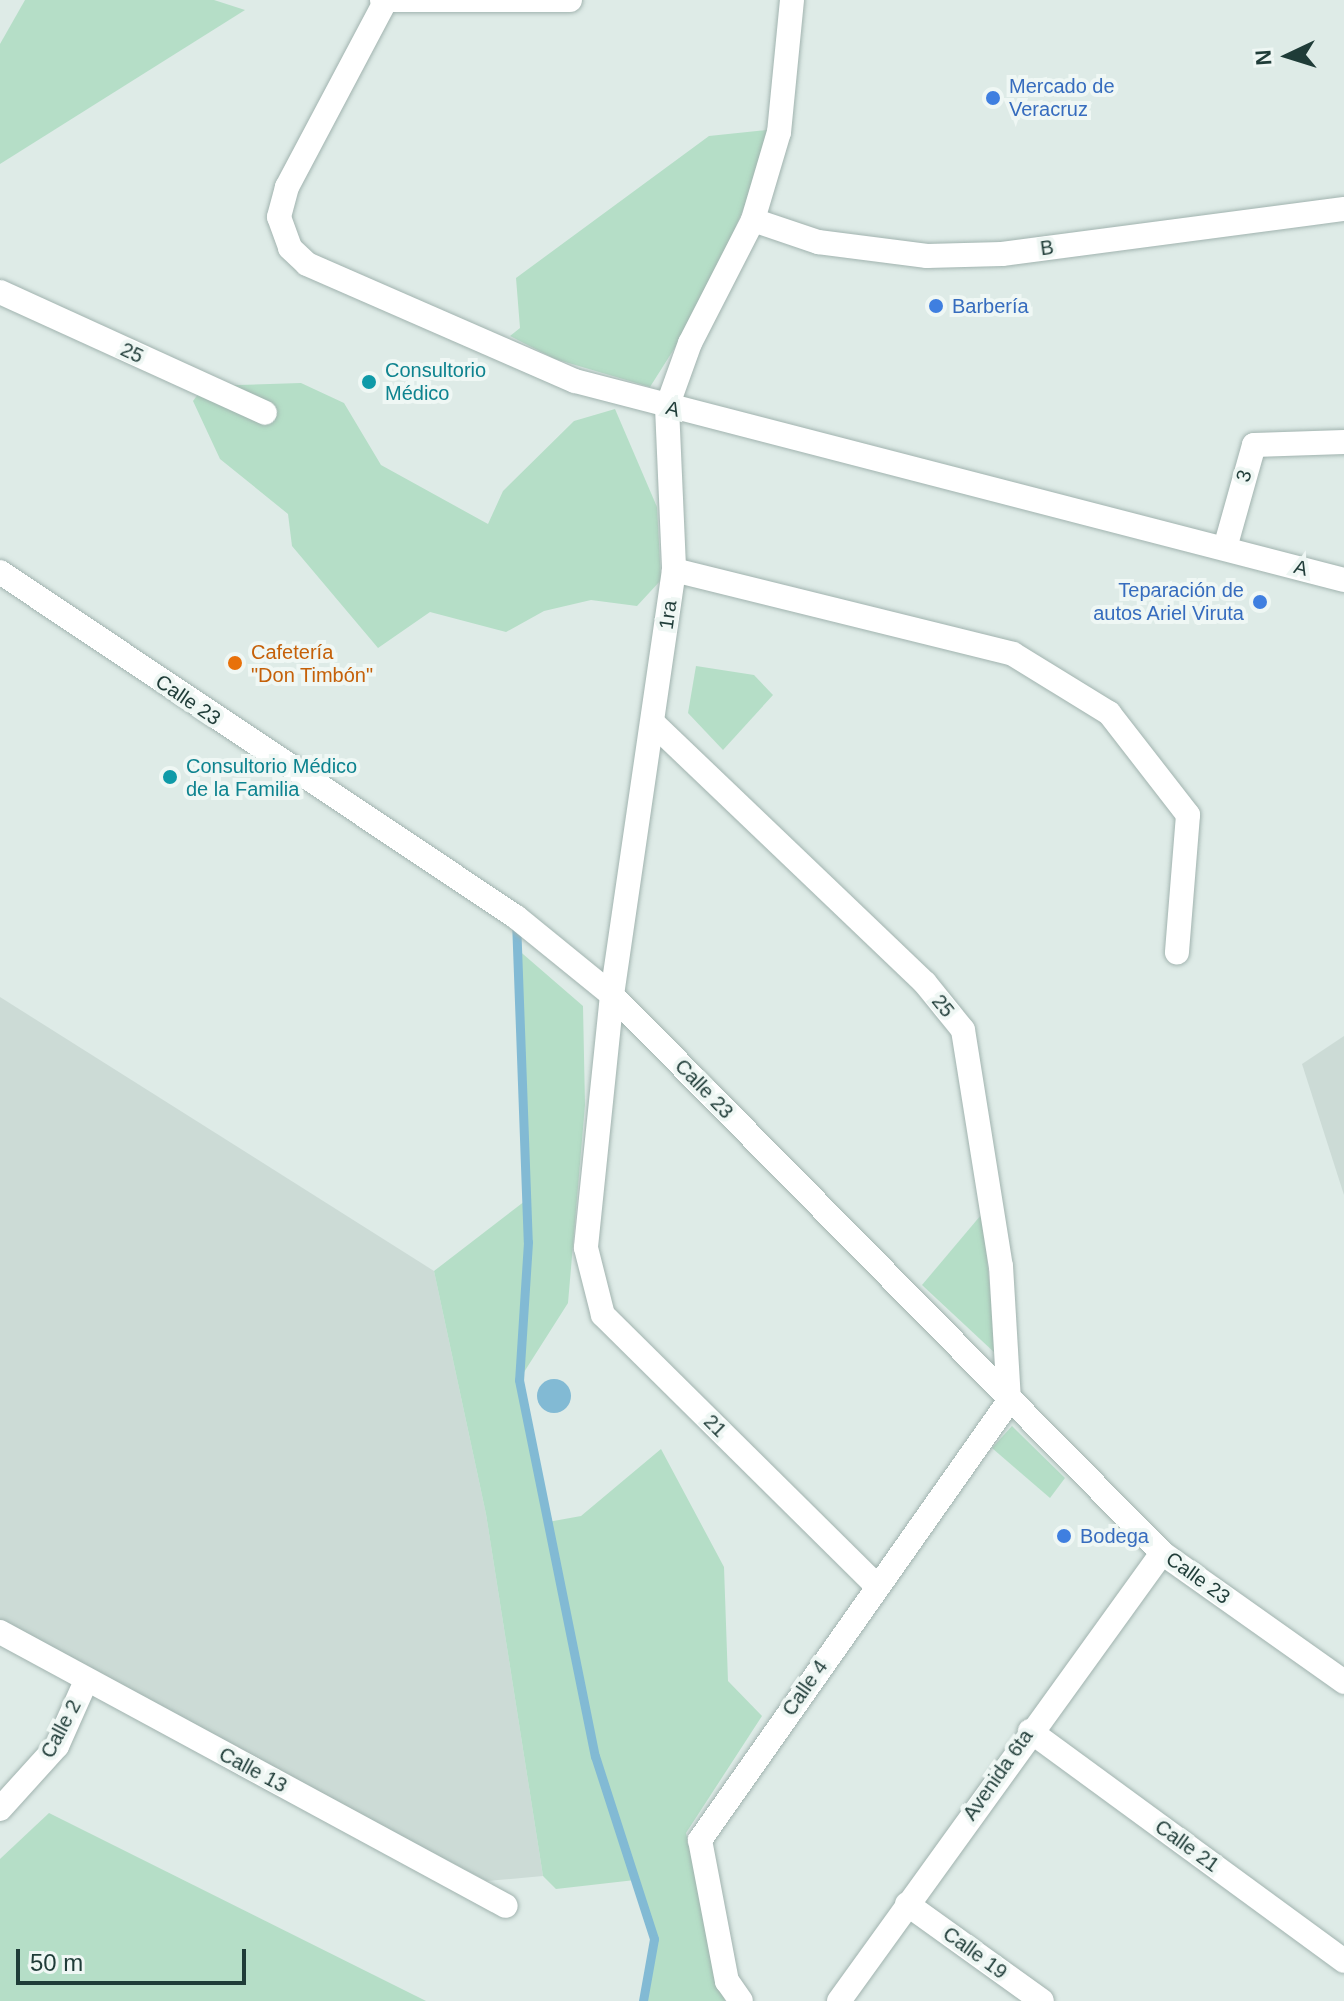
<!DOCTYPE html>
<html>
<head>
<meta charset="utf-8">
<style>
  body { margin:0 }
  #map { position:relative; width:1344px; height:2001px; overflow:hidden; background:#deebe7; font-family:Helvetica,sans-serif }
  div>[style] { position:absolute }
  .built>* { inset:0; background:#ccdbd6 }
  .green>* { inset:0; background:#b5dec7 }
  .water>* { inset:0; background:#82bad4 }
  .round { border-radius:50% }
  .stream>* { height:9px; margin:-4.5px; padding:0 4.5px; transform-origin:4.5px; border-radius:4.5px; background:#82bad4 }
  .roads { filter:drop-shadow(0 0 2px #a1b3af) drop-shadow(0 0 2px #a1b3af) }
  .minor>* { height:24px; margin:-12px; padding:0 12px; transform-origin:12px; border-radius:12px; background:#fff }
  .dots>* { width:22px; height:22px; translate:-50% -50%; box-sizing:border-box; border:4px solid #eff7f4; border-radius:50% }
  span { translate:-50% -50%; white-space:nowrap; text-align:center; line-height:1.15; -webkit-text-stroke:8px #eff7f4; paint-order:stroke }
  .shop-label { font-size:20px; color:#366cbe }
  .left { translate:0 -50%; text-align:left }
  .right { translate:-100% -50%; text-align:right }
  .street-label { font-size:20px; color:#1f3c38 }
  .culture-label { font-size:20px; color:#0d838f }
  .food-label { font-size:20px; color:#c56008 }
  .north { position:absolute; left:1248px; top:16px; width:80px; height:80px; -webkit-text-stroke:6px #eff7f4; paint-order:stroke; rotate:266deg; font-size:22px; font-weight:700; line-height:32px; text-align:center; color:#1f3c38 }
  .north::after { content:''; display:block; margin:auto; width:28px; height:36px; background:#1f3c38; clip-path:polygon(50% 0,100% 100%,50% 72%,0 100%) }
  .scale { position:absolute; left:16px; top:1949px; width:230px; height:36px; box-sizing:border-box; border:4px solid #1f3c38; border-top:0; padding-left:10px; font-size:24px; line-height:28px; white-space:nowrap; color:#1f3c38; -webkit-text-stroke:6px #eff7f4; paint-order:stroke }
</style>
</head>
<body>
<div id="map">
  <div class="built">
    <i style="clip-path:polygon(0 997px,434px 1271px,486px 1514px,543px 1876px,487px 1881px,0 1625px)"></i>
    <i style="clip-path:polygon(1344px 1036px,1344px 1195px,1302px 1064px)"></i>
  </div>
  <div class="green">
    <i style="clip-path:polygon(25px 0,214px 0,245px 10px,0 164px,0 44px)"></i>
    <i style="clip-path:polygon(767px 130px,753px 186px,705px 300px,650px 387px,555px 359px,510px 336px,520px 328px,516px 278px,709px 136px)"></i>
    <i style="clip-path:polygon(301px 383px,344px 403px,381px 465px,488px 524px,503px 491px,574px 421px,615px 409px,657px 507px,661px 580px,637px 606px,591px 600px,544px 611px,506px 632px,430px 612px,378px 648px,292px 546px,288px 514px,220px 459px,193px 401px,204px 386px)"></i>
    <i style="clip-path:polygon(696px 666px,754px 675px,773px 695px,723px 750px,688px 713px)"></i>
    <i style="clip-path:polygon(516px 948px,583px 1006px,585px 1105px,568px 1303px,519px 1380px,548px 1522px,581px 1516px,661px 1449px,724px 1567px,728px 1681px,762px 1716px,686px 1833px,725px 2001px,643px 2001px,654px 1939px,635px 1880px,556px 1889px,543px 1876px,486px 1514px,434px 1271px,525px 1201px)"></i>
    <i style="clip-path:polygon(981px 1215px,985px 1238px,996px 1354px,922px 1285px)"></i>
    <i style="clip-path:polygon(1012px 1426px,1065px 1478px,1050px 1498px,992px 1448px)"></i>
    <i style="clip-path:polygon(49px 1813px,426px 2001px,0 2001px,0 1859px)"></i>
  </div>
  <div class="water">
    <i class="round" style="left:537px;top:1379px;width:34px;height:34px"></i>
  </div>
  <div class="stream">
    <i style="left:516px;top:920px;width:322px;rotate:87.9deg"></i>
    <i style="left:528px;top:1242px;width:138px;rotate:93.7deg"></i>
    <i style="left:519px;top:1380px;width:384px;rotate:78.6deg"></i>
    <i style="left:595px;top:1756px;width:192px;rotate:72.1deg"></i>
    <i style="left:654px;top:1939px;width:63px;rotate:100.1deg"></i>
  </div>
  <div class="roads">
    <div class="minor">
      <i style="left:382px;top:0;width:188px"></i>
      <i style="left:386px;top:0;width:212px;rotate:117.9deg"></i>
      <i style="left:287px;top:187px;width:31px;rotate:105deg"></i>
      <i style="left:279px;top:217px;width:33px;rotate:70deg"></i>
      <i style="left:290px;top:248px;width:23px;rotate:43deg"></i>
      <i style="left:307px;top:264px;width:292px;rotate:23.6deg"></i>
      <i style="left:575px;top:381px;width:794px;rotate:14.51deg"></i>
      <i style="left:792px;top:0;width:133px;rotate:95.6deg"></i>
      <i style="left:779px;top:132px;width:92px;rotate:106.5deg"></i>
      <i style="left:753px;top:220px;width:138px;rotate:117.1deg"></i>
      <i style="left:690px;top:343px;width:68px;rotate:109.8deg"></i>
      <i style="left:667px;top:407px;width:163px;rotate:87.5deg"></i>
      <i style="left:674px;top:570px;width:429px;rotate:98.3deg"></i>
      <i style="left:612px;top:995px;width:254px;rotate:95.9deg"></i>
      <i style="left:586px;top:1248px;width:69px;rotate:75.8deg"></i>
      <i style="left:603px;top:1315px;width:384px;rotate:44.7deg"></i>
      <i style="left:753px;top:220px;width:69px;rotate:18.7deg"></i>
      <i style="left:818px;top:242px;width:110px;rotate:7.3deg"></i>
      <i style="left:927px;top:256px;width:75px;rotate:-1.5deg"></i>
      <i style="left:1002px;top:254px;width:345px;rotate:-7.5deg"></i>
      <i style="left:0;top:292px;width:291px;rotate:24.5deg"></i>
      <i style="left:1225px;top:548px;width:107px;rotate:-74.3deg"></i>
      <i style="left:1254px;top:445px;width:90px;rotate:-1.9deg"></i>
      <i style="left:674px;top:570px;width:349px;rotate:13.9deg"></i>
      <i style="left:1013px;top:654px;width:113px;rotate:31.6deg"></i>
      <i style="left:1109px;top:713px;width:129px;rotate:52.2deg"></i>
      <i style="left:1188px;top:815px;width:138px;rotate:94.6deg"></i>
      <i style="left:0;top:572px;width:621px;rotate:33.77deg"></i>
      <i style="left:516px;top:917px;width:124px;rotate:39.1deg"></i>
      <i style="left:612px;top:995px;width:783px;rotate:45.41deg"></i>
      <i style="left:1162px;top:1553px;width:223px;rotate:35.3deg"></i>
      <i style="left:653px;top:723px;width:376px;rotate:43.7deg"></i>
      <i style="left:925px;top:983px;width:60px;rotate:51deg"></i>
      <i style="left:963px;top:1030px;width:239px;rotate:80.9deg"></i>
      <i style="left:1001px;top:1266px;width:135px;rotate:86.6deg"></i>
      <i style="left:1009px;top:1401px;width:537px;rotate:125.14deg"></i>
      <i style="left:700px;top:1840px;width:144px;rotate:79.2deg"></i>
      <i style="left:727px;top:1981px;width:24px;rotate:55deg"></i>
      <i style="left:0;top:1632px;width:575px;rotate:28.44deg"></i>
      <i style="left:1030px;top:1731px;width:389px;rotate:36.2deg"></i>
      <i style="left:0;top:1809px;width:85px;rotate:-47.9deg"></i>
      <i style="left:57px;top:1746px;width:71px;rotate:-66deg"></i>
      <i style="left:907px;top:1904px;width:166px;rotate:35.7deg"></i>
      <i style="left:839px;top:2001px;width:552px;rotate:-54.21deg"></i>
    </div>
  </div>
  <div class="dots">
    <i style="left:993px;top:98px;background:#3f7fe0"></i>
    <i style="left:936px;top:306px;background:#3f7fe0"></i>
    <i style="left:369px;top:382px;background:#0f9aa8"></i>
    <i style="left:1260px;top:602px;background:#3f7fe0"></i>
    <i style="left:235px;top:663px;background:#e8710a"></i>
    <i style="left:170px;top:777px;background:#0f9aa8"></i>
    <i style="left:1064px;top:1536px;background:#3f7fe0"></i>
  </div>
  <div class="shop-label">
    <span class="left" style="left:1009px;top:98px">Mercado de<br>Veracruz</span>
    <span class="left" style="left:952px;top:306px">Barbería</span>
    <span class="right" style="left:1244px;top:602px">Teparación de<br>autos Ariel Viruta</span>
    <span class="left" style="left:1080px;top:1536px">Bodega</span>
  </div>
  <div class="street-label">
    <span style="left:1047px;top:248px;rotate:-8deg">B</span>
    <span style="left:132px;top:353px;rotate:25deg">25</span>
    <span style="left:673px;top:409px;rotate:15deg">A</span>
    <span style="left:1244px;top:476px;rotate:-72deg">3</span>
    <span style="left:1301px;top:568px;rotate:15deg">A</span>
    <span style="left:668px;top:615px;rotate:-82deg">1ra</span>
    <span style="left:188px;top:700px;rotate:34deg">Calle 23</span>
    <span style="left:943px;top:1006px;rotate:51deg">25</span>
    <span style="left:704px;top:1089px;rotate:46deg">Calle 23</span>
    <span style="left:715px;top:1426px;rotate:45deg">21</span>
    <span style="left:1198px;top:1578px;rotate:36deg">Calle 23</span>
    <span style="left:805px;top:1688px;rotate:-55deg">Calle 4</span>
    <span style="left:61px;top:1729px;rotate:-62deg">Calle 2</span>
    <span style="left:253px;top:1770px;rotate:28deg">Calle 13</span>
    <span style="left:998px;top:1775px;rotate:-55deg">Avenida 6ta</span>
    <span style="left:1187px;top:1846px;rotate:36deg">Calle 21</span>
    <span style="left:975px;top:1953px;rotate:36deg">Calle 19</span>
  </div>
  <div class="culture-label">
    <span class="left" style="left:385px;top:382px">Consultorio<br>Médico</span>
    <span class="left" style="left:186px;top:778px">Consultorio Médico<br>de la Familia</span>
  </div>
  <div class="food-label">
    <span class="left" style="left:251px;top:664px">Cafetería<br>"Don Timbón"</span>
  </div>
  <div class="north">N</div>
  <div class="scale">50 m</div>
</div>
</body>
</html>
